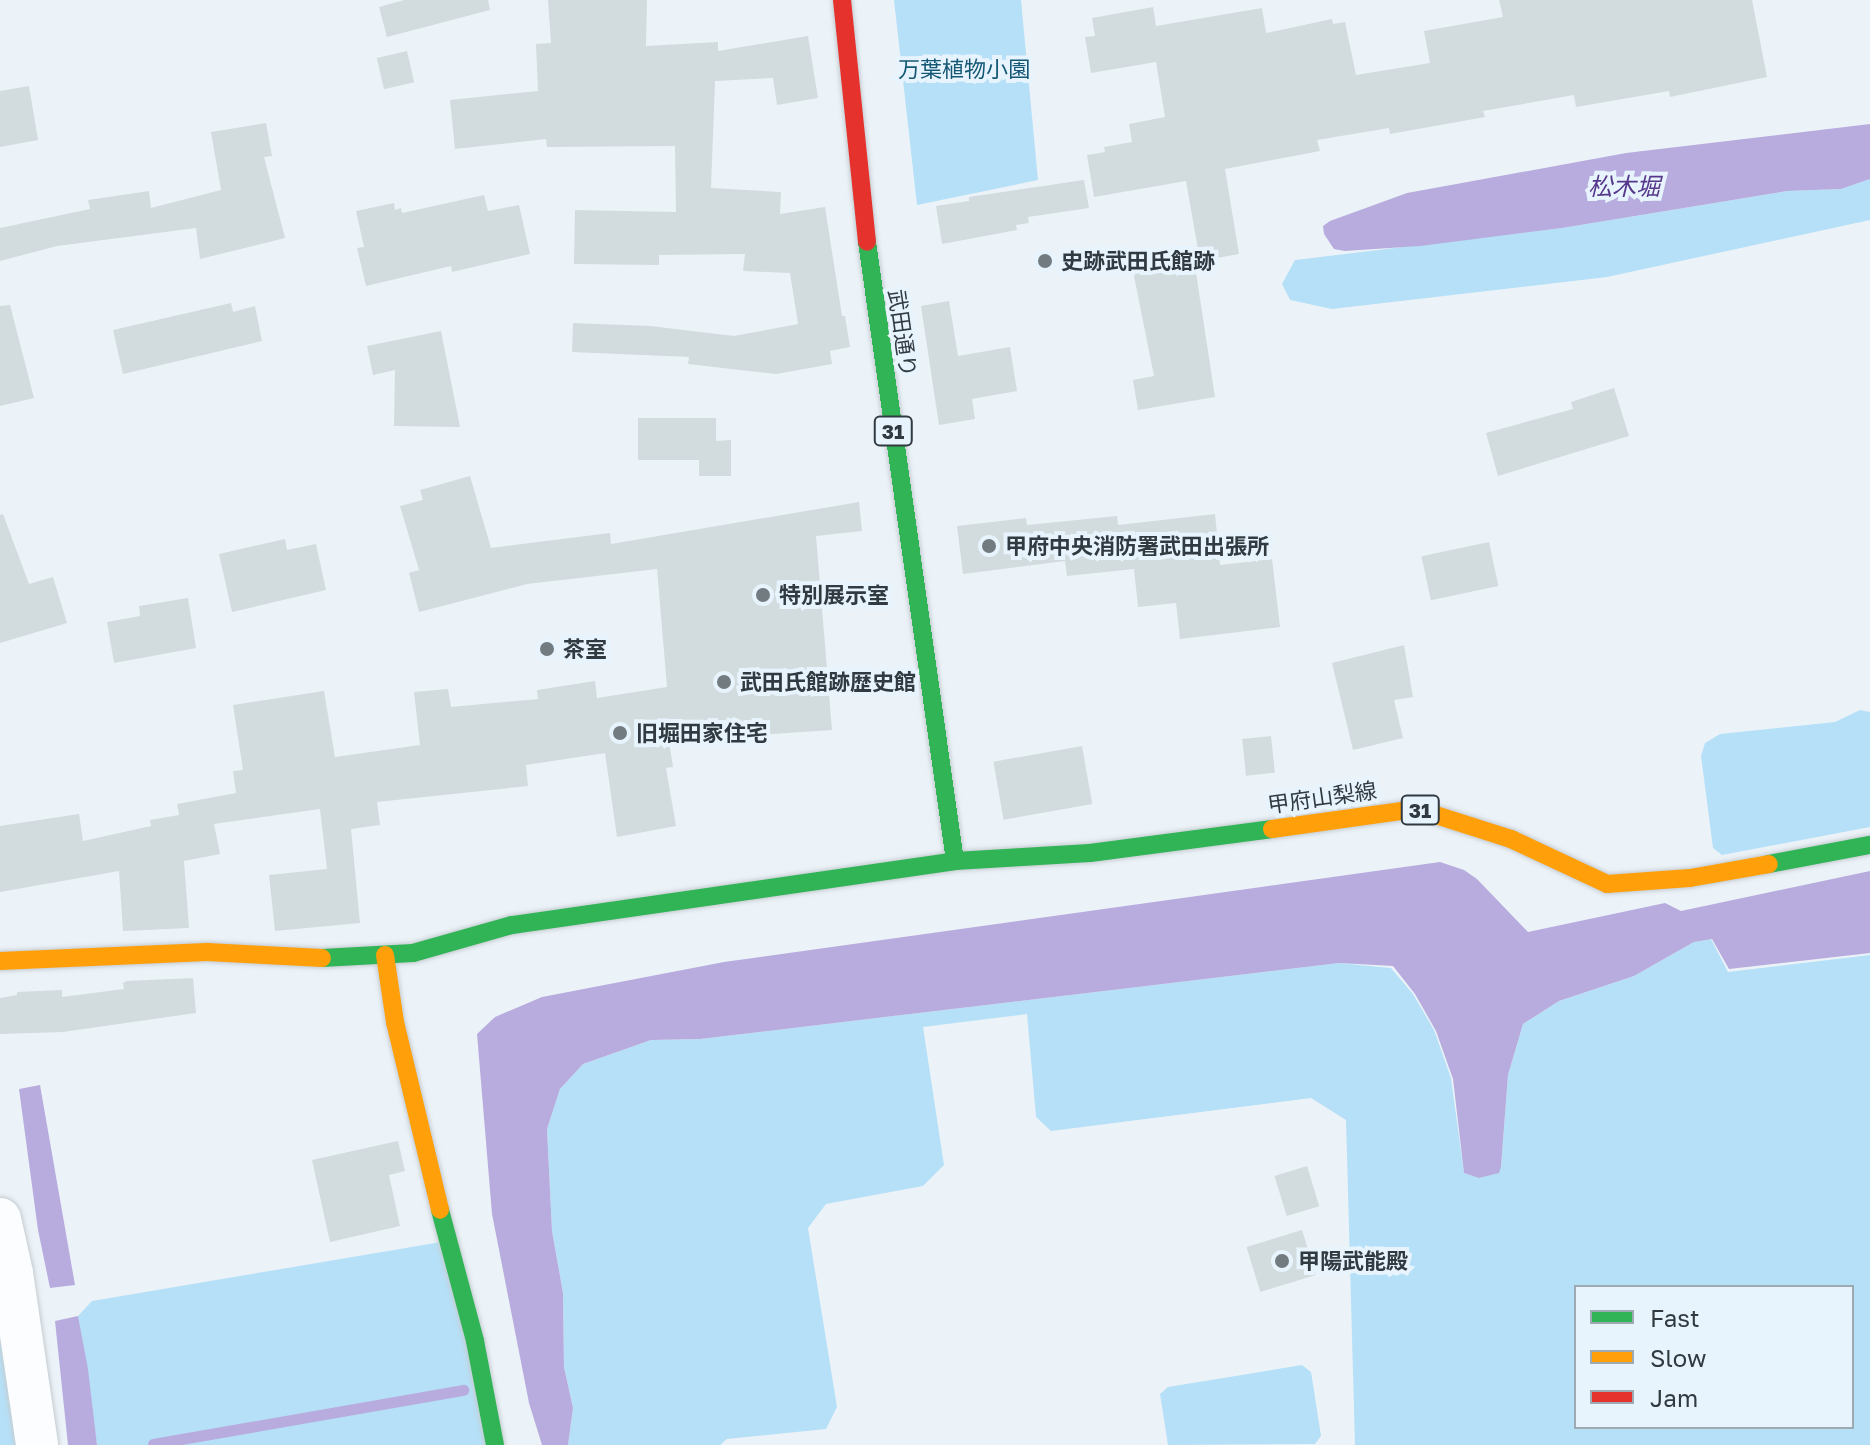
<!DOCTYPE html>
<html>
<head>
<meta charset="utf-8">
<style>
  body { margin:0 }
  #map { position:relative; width:1870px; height:1445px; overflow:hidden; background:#ecf3f8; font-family:"Golos Text","Noto Sans JP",sans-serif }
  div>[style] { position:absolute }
  .green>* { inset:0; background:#b6e0f7 }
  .water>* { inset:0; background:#b8acde }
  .stream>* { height:11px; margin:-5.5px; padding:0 5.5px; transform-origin:5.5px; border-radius:5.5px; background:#b8acde }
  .building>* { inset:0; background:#d2dbdd; transform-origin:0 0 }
  .roads { filter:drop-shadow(0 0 2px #c5ccd1) drop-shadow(0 0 2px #c5ccd1) }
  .street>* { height:42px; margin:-21px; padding:0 21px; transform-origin:21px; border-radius:21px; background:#fcfdfe }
  .fast>* { height:18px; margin:-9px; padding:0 9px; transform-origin:9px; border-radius:9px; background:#30b455 }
  .slow>* { height:18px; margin:-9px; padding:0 9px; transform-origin:9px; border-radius:9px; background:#ff9f0a }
  .jam>* { height:18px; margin:-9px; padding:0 9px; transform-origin:9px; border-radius:9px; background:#e5322d }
  .dots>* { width:22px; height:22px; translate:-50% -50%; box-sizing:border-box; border:4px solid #e7f4fd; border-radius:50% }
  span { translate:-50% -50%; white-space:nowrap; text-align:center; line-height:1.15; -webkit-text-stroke:8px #e7f4fd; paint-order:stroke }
  .shield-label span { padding:2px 6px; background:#e7f4fd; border:2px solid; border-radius:6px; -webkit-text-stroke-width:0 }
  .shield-label { font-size:20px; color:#313a40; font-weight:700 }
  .park-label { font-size:22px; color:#155875 }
  .poi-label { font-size:22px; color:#313a40; font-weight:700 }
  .left { translate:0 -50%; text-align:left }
  .street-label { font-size:22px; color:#313a40 }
  .water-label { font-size:24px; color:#56378b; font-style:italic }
  .legend { position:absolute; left:1574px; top:1285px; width:280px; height:144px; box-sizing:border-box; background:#e7f4fd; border:2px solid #9eaab1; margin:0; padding:10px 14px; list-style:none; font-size:24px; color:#313a40 }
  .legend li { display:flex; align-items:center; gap:16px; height:40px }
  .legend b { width:40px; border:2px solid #9eaab1 }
</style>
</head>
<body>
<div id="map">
  <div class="green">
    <i style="clip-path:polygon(894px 0,1021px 0,1038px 180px,917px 205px)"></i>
    <i style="clip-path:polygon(1870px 179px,1870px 220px,1607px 277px,1332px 309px,1290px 300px,1282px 284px,1295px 260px,1562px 228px,1787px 191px,1841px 189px)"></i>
    <i style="clip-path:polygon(1860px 710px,1870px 712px,1870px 827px,1722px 855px,1713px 848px,1701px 756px,1705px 743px,1720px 734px,1835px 722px)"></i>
    <i style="clip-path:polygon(evenodd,1711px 939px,1728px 972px,1870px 955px,1870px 1445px,1355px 1445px,1346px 1120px,1311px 1098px,1051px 1131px,1036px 1117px,1027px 1014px,923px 1027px,944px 1165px,923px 1186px,826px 1204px,808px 1228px,837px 1407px,826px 1429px,727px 1439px,720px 1445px,568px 1445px,573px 1408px,564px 1367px,563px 1293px,552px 1231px,547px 1129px,560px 1089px,583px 1064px,651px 1040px,700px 1039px,1339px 963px,1391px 968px,1413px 994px,1434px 1030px,1451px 1078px,1464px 1173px,1480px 1178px,1501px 1167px,1508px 1075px,1523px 1024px,1559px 1001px,1634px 976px,1694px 942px,1711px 939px,1576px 1287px,1852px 1287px,1852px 1427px,1576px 1427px,1576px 1287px)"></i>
    <i style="clip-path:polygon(0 1219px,37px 1445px,0 1445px)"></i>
    <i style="clip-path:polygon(447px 1241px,495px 1445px,97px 1445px,78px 1316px,92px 1301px)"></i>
    <i style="clip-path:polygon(1302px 1365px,1311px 1372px,1321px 1436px,1315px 1444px,1168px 1445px,1160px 1394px,1168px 1387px)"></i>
  </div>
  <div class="water">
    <i style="clip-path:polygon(1870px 124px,1870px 179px,1841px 189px,1787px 191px,1562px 228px,1420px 246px,1345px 251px,1334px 249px,1324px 234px,1323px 226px,1330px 221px,1407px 193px,1626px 153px)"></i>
    <i style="clip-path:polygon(1440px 862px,1464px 870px,1477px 879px,1528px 932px,1665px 903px,1681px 911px,1870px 871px,1870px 953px,1729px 969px,1712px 939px,1694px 942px,1634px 976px,1559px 1001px,1523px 1024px,1508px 1075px,1501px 1167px,1499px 1173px,1479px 1178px,1464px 1173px,1453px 1079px,1436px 1031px,1415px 994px,1393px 966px,1339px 963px,700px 1039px,651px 1040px,583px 1064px,560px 1089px,547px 1129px,552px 1231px,563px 1293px,564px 1367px,573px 1408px,568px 1445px,542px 1445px,529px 1403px,492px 1214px,477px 1034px,495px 1017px,542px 997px,724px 962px)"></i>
    <i style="clip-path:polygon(40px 1085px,75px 1285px,50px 1288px,38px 1230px,19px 1089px)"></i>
    <i style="clip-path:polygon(78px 1316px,88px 1369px,97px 1445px,68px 1445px,55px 1321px)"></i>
  </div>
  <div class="stream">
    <i style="left:153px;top:1444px;width:315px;rotate:-9.9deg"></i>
  </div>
  <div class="building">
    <i style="clip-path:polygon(404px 0,488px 0,490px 10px,387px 37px,379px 7px)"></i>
    <i style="clip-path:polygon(548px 0,647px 0,646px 46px,718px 42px,718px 51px,808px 36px,818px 98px,777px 105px,773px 78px,715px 81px,711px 188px,781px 192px,780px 214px,825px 207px,842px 316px,845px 316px,850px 347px,830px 351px,832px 364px,776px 374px,688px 364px,689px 357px,572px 352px,573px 323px,650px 326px,734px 336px,798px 324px,790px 273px,743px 271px,745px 254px,659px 255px,659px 265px,574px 264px,575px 210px,676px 212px,675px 146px,547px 147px,546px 139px,455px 149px,450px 100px,538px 91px,536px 44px,551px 43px)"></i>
    <i style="clip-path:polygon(1499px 0,1752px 0,1767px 77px,1670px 97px,1669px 91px,1576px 107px,1574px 95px,1483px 111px,1485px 117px,1390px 134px,1389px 128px,1317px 140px,1320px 151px,1225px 169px,1239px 254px,1200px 261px,1186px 181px,1094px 197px,1087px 155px,1105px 152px,1104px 147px,1132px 142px,1129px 124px,1165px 117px,1156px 62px,1091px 73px,1085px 37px,1095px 36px,1092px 18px,1153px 7px,1156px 26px,1262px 8px,1266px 33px,1332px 19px,1333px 24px,1345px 22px,1356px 75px,1430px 63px,1424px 31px,1503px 17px)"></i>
    <i style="left:407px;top:51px;width:32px;height:31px;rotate:77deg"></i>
    <i style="clip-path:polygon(29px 86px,38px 140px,0 147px,0 91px)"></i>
    <i style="clip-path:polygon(266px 123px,272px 156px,264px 157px,285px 238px,200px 259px,196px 228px,57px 246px,0 261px,0 228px,90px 209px,88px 200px,149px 191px,151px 208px,221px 190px,211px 132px)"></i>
    <i style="clip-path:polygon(1084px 180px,1089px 208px,1028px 217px,1029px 223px,1016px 225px,1017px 230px,942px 244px,936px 206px,969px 201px,969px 197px)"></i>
    <i style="clip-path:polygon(484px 195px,488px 211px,519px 205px,530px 254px,452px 272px,451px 266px,366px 286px,357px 248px,364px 247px,356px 211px,394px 203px,395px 210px,401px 208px,402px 213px)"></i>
    <i style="clip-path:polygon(1193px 253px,1215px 397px,1138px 410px,1133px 380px,1154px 376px,1132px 266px)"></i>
    <i style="clip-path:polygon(949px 301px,958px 356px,1010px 347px,1017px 391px,972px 399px,975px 419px,939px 425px,921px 306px)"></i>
    <i style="clip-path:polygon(231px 303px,233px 312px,255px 306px,262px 341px,123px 374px,113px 330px)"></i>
    <i style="clip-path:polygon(10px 305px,34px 398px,0 406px,0 306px)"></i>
    <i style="clip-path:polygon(441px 331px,460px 427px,394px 426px,395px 370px,373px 375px,367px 346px)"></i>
    <i style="clip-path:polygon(1614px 388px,1629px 436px,1498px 476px,1486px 433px,1573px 409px,1571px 402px)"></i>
    <i style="clip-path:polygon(638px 418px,716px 418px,716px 441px,731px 440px,731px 476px,699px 476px,699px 460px,638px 460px)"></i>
    <i style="clip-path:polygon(470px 476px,491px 548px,610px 533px,611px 544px,859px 502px,862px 531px,816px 536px,832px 730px,669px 741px,673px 767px,666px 768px,676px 826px,617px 837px,605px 753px,526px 765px,528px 786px,377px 802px,380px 825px,351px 829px,360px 923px,275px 931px,269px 875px,327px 869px,320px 809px,214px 824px,220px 854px,184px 861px,189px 928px,123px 931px,119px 871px,0 892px,0 826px,79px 814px,83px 841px,151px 826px,150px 820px,179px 815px,177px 804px,236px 793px,233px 771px,243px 770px,233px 705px,324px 691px,335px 757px,420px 745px,414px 692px,448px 689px,451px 707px,538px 699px,537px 690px,595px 681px,597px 698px,667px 687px,657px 569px,527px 584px,419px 612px,409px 573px,419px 570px,400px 506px,423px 500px,420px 490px)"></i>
    <i style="clip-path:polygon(3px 514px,29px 584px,53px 577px,67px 623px,0 643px,0 515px)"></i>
    <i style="clip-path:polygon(1215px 514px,1220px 565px,1272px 559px,1280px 627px,1180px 639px,1176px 603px,1138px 607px,1134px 569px,1067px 576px,1065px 561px,963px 574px,957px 526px,1026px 518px,1027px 525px,1117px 516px,1118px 525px)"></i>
    <i style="clip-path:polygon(285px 539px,287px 550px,316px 544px,326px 590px,232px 612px,219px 554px)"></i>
    <i style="left:1489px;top:542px;width:45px;height:69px;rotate:78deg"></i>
    <i style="clip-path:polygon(188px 598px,196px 648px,114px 663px,107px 622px,140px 616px,139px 606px)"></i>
    <i style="clip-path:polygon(1404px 645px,1413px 697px,1394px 700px,1403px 738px,1353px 750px,1332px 663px)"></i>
    <i style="left:1271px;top:736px;width:37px;height:29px;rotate:84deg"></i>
    <i style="left:1082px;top:746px;width:59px;height:90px;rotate:80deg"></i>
    <i style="clip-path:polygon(193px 978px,196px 1013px,63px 1032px,0 1034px,0 998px,17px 995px,17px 992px,62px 990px,62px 997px,124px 989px,123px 983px,127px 981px)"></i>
    <i style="clip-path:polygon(398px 1141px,405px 1171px,389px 1175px,400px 1226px,330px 1242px,312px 1160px)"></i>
    <i style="left:1307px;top:1166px;width:42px;height:34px;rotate:73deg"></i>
    <i style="left:1302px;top:1230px;width:47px;height:58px;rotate:73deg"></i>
  </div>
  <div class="roads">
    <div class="street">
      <i style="left:0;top:1219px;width:55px;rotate:77.5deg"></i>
      <i style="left:12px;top:1273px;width:174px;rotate:81.7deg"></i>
    </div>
    <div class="fast">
      <i style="left:867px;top:242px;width:625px;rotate:81.91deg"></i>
      <i style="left:955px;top:861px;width:135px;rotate:-3.4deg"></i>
      <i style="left:1090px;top:853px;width:184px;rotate:-7.5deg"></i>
      <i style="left:1769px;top:864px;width:103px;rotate:-10.7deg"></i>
      <i style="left:322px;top:958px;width:91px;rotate:-3.1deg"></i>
      <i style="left:413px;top:953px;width:103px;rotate:-15.8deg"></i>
      <i style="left:512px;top:925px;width:448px;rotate:-8.2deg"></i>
      <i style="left:440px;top:1210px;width:136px;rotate:75deg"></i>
      <i style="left:475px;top:1341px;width:106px;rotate:79.1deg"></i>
    </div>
    <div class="slow">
      <i style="left:1272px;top:829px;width:146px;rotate:-7.9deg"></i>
      <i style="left:1417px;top:809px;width:99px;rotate:17.7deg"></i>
      <i style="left:1511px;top:839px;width:106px;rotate:25.1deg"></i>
      <i style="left:1607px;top:884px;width:83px;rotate:-4.1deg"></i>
      <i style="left:1690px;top:878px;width:80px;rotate:-10deg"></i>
      <i style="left:385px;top:955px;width:68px;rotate:81.5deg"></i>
      <i style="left:395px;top:1022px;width:193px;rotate:76.5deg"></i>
      <i style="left:0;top:961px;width:207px;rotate:-2.5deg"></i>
      <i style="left:207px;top:952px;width:115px;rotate:3deg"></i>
    </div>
    <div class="jam">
      <i style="left:842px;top:0;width:243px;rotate:84.1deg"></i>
    </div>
  </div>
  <div class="dots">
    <i style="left:1045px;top:261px;background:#727b80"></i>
    <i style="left:989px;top:546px;background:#727b80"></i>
    <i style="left:763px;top:595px;background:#727b80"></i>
    <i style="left:547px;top:649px;background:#727b80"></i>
    <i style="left:724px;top:682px;background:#727b80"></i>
    <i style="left:620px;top:733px;background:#727b80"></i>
    <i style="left:1282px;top:1261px;background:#727b80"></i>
  </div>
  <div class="shield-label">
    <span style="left:893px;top:431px">31</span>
    <span style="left:1420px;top:810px">31</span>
  </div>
  <div class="park-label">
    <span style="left:964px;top:69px">万葉植物小園</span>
  </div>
  <div class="poi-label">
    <span class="left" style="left:1061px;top:261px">史跡武田氏館跡</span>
    <span class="left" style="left:1005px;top:546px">甲府中央消防署武田出張所</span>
    <span class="left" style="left:779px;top:595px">特別展示室</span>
    <span class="left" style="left:563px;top:649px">茶室</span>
    <span class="left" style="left:740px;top:682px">武田氏館跡歴史館</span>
    <span class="left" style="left:636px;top:733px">旧堀田家住宅</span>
    <span class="left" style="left:1298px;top:1261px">甲陽武能殿</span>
  </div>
  <div class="street-label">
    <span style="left:903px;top:333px;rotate:82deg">武田通り</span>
    <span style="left:1322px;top:797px;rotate:-8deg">甲府山梨線</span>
  </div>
  <div class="water-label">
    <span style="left:1624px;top:186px">松木堀</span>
  </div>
  <ul class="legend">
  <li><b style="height:10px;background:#30b455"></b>Fast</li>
  <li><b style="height:10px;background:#ff9f0a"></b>Slow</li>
  <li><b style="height:10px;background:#e5322d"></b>Jam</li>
  </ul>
</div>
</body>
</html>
